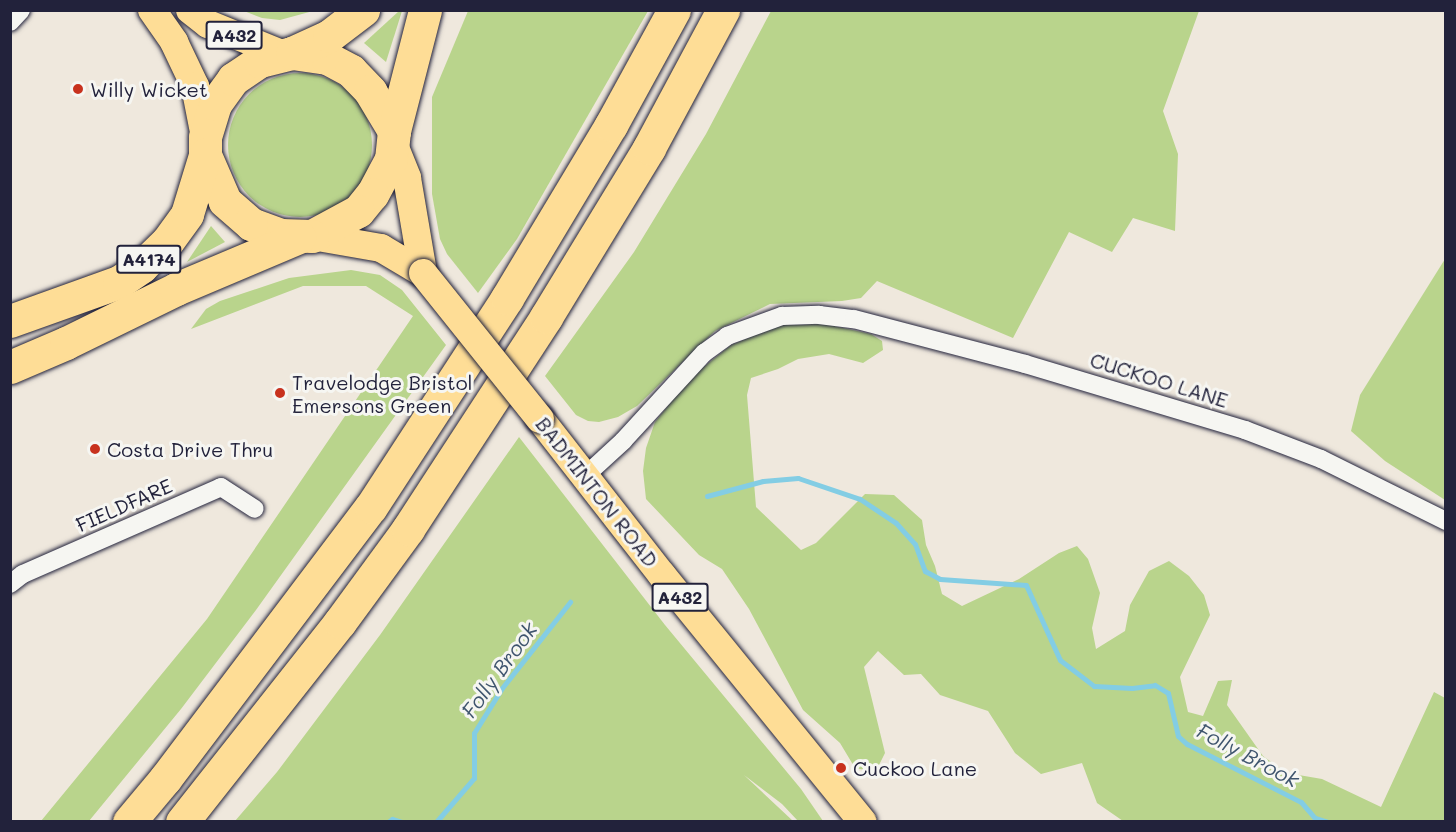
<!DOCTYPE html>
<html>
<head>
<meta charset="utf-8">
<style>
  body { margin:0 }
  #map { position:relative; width:1456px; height:832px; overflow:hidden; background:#efe8dd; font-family:Mali,sans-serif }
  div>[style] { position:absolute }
  .green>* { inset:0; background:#b9d48c }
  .round { border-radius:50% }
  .stream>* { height:5px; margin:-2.5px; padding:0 2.5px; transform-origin:2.5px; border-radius:2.5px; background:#83cde4 }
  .roads { filter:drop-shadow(0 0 2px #22223b) drop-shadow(0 0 2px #22223b) }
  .street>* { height:18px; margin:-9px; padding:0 9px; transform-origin:9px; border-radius:9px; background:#f6f6f2 }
  .primary>* { height:28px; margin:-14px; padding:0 14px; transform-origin:14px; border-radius:14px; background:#fedd96 }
  .highway>* { height:33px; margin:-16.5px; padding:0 16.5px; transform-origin:16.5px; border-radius:16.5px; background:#fedd96 }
  .bridges { filter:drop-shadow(0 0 2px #22223b) drop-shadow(0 0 2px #22223b) }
  .primary-bridge>* { height:28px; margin:-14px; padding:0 14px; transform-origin:14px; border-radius:14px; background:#fedd96 }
  .dots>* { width:16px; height:16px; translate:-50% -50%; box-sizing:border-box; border:3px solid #f6f6f2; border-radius:50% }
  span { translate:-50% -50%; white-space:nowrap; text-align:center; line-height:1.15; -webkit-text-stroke:6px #f6f6f2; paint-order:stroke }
  .shield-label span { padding:2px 4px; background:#f6f6f2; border:2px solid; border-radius:4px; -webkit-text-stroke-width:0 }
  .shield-label { font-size:18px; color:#22223b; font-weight:700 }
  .poi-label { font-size:20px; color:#22223b }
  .left { translate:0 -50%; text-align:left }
  .street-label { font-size:20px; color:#22223b }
  .water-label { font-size:21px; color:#3f556e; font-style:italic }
  .frame { position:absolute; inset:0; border:12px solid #22223b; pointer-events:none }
</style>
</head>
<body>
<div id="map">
  <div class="green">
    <i style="clip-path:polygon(244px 11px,244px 10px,313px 11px,280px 20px,262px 18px)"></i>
    <i style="clip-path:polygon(399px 11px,402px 11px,386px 62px,364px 43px)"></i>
    <i style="clip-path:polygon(468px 11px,648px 11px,517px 239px,478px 293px,447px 254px,440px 239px,432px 194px,432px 97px)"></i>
    <i style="clip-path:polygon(771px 11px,1199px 11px,1163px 111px,1178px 154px,1175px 231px,1133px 218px,1112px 252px,1069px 232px,1013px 338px,877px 281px,861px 298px,842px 301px,770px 304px,715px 331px,637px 406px,618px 417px,599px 422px,588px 421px,576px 415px,545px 376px,634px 252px,706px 134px)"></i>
    <i class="round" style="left:228px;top:73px;width:144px;height:144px"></i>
    <i style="clip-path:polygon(211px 226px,225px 242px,187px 262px)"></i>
    <i style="clip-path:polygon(1445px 259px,1445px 500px,1385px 461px,1351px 431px,1360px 395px)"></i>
    <i style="clip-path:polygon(351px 270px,380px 275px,402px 290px,446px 345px,256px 610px,181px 709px,89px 821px,41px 821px,207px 619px,413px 316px,366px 286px,303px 286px,191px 329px,206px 309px,220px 301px,289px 278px)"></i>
    <i style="clip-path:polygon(825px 324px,871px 334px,882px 341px,883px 350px,863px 363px,829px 354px,798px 359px,778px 369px,751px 378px,747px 395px,756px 507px,801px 550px,816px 543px,865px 494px,894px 495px,922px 520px,926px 545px,935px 566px,942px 594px,962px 606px,1019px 579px,1059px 553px,1077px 546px,1088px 559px,1100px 593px,1092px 628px,1096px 649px,1125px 631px,1130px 605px,1149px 571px,1169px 561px,1189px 576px,1204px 595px,1210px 615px,1180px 677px,1188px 712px,1203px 716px,1218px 681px,1232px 680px,1227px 705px,1263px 756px,1287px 773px,1322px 779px,1381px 807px,1434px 692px,1445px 698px,1445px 821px,1123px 821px,1097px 803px,1082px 763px,1041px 774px,1015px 753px,988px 711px,940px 695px,921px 674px,904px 675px,878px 651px,864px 667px,885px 753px,879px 765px,870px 771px,855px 768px,840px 743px,803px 710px,749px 609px,722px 569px,699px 555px,646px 499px,643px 471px,646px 448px,655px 422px,690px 378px,731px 345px,779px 325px)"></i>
    <i style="clip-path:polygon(519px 437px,665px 625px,801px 789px,823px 821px,798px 821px,782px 804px,744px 775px,793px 821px,235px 821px,277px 772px,380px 635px)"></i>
  </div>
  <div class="stream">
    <i style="left:707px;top:496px;width:58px;rotate:-15deg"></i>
    <i style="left:763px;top:481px;width:35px;rotate:-5deg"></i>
    <i style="left:798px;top:478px;width:65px;rotate:18.7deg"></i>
    <i style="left:860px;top:499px;width:43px;rotate:33.7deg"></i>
    <i style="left:896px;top:523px;width:28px;rotate:48deg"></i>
    <i style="left:915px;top:544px;width:29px;rotate:70deg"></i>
    <i style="left:925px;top:571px;width:17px;rotate:28deg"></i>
    <i style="left:940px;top:579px;width:86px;rotate:4deg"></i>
    <i style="left:1026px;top:585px;width:82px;rotate:65.6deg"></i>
    <i style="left:1060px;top:660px;width:43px;rotate:37.4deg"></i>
    <i style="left:1094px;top:686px;width:38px;rotate:3deg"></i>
    <i style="left:1132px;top:688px;width:23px;rotate:-7deg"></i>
    <i style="left:1155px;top:685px;width:15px;rotate:32deg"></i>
    <i style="left:1168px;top:693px;width:44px;rotate:76.9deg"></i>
    <i style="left:1178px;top:736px;width:12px;rotate:42deg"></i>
    <i style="left:1187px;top:744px;width:128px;rotate:27deg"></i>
    <i style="left:1301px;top:802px;width:21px;rotate:49deg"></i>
    <i style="left:1315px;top:818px;width:14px;rotate:17deg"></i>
    <i style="left:388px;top:822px;width:5px;rotate:-37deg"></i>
    <i style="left:392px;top:819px;width:10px;rotate:17deg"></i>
    <i style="left:436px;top:822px;width:58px;rotate:-49.2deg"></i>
    <i style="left:474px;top:778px;width:45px;rotate:-90deg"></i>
    <i style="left:474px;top:733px;width:53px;rotate:-58.1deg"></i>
    <i style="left:502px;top:688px;width:110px;rotate:-51.7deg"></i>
  </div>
  <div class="roads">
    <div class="street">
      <i style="left:10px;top:22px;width:16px;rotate:-47deg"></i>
      <i style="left:585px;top:476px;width:52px;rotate:-42.6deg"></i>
      <i style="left:623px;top:441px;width:120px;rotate:-47.4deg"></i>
      <i style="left:704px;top:353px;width:29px;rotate:-36deg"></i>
      <i style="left:727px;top:336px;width:59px;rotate:-20deg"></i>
      <i style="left:782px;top:316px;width:37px;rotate:-2deg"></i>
      <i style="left:819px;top:315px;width:35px;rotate:7deg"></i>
      <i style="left:854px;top:319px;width:177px;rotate:14.7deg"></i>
      <i style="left:1025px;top:364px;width:230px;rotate:16.7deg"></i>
      <i style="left:1245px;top:430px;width:81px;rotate:20.9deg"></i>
      <i style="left:1321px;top:459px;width:140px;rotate:26.4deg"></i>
      <i style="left:10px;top:584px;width:16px;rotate:-38deg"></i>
      <i style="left:23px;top:574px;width:216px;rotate:-23.7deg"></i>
      <i style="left:221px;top:487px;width:40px;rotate:32.9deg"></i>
    </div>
    <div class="primary">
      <i style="left:152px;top:10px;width:39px;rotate:55deg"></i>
      <i style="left:174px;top:42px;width:49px;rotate:64.5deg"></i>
      <i style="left:195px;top:86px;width:52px;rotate:78.9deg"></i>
      <i style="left:190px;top:10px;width:23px;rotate:38deg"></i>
      <i style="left:208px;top:24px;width:80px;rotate:22.1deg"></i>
      <i style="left:394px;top:145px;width:35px;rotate:68deg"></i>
      <i style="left:407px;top:178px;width:96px;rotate:80.4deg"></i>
      <i style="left:312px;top:236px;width:70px;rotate:9.9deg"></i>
      <i style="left:381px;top:248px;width:49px;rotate:30.8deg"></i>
      <i style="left:540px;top:419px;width:198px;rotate:52deg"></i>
      <i style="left:662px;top:575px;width:318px;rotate:50.9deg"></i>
    </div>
    <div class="highway">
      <i style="left:292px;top:53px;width:35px;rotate:8deg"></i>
      <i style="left:327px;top:58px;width:27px;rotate:28deg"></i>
      <i style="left:351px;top:71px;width:28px;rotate:46deg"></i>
      <i style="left:370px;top:91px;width:47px;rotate:59deg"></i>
      <i style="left:394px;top:131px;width:28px;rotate:96deg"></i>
      <i style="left:391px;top:159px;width:40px;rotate:118deg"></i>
      <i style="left:372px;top:194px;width:22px;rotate:129deg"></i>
      <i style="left:358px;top:211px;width:52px;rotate:151.5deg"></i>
      <i style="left:312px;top:236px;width:31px;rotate:-178deg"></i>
      <i style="left:281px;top:235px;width:32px;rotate:-160deg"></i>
      <i style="left:251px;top:224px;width:35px;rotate:-139deg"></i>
      <i style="left:225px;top:201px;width:50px;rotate:-113.5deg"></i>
      <i style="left:205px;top:155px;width:18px;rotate:-90deg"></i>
      <i style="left:205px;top:137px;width:34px;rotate:-73deg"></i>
      <i style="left:215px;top:104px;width:31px;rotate:-54deg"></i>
      <i style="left:233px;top:79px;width:32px;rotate:-34deg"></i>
      <i style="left:260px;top:61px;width:33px;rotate:-14deg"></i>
      <i style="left:292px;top:53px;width:41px;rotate:-24.7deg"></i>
      <i style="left:329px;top:36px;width:43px;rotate:-37.4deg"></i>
      <i style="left:394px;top:131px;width:125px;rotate:-75.6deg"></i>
      <i style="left:10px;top:321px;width:116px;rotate:-19.7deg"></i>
      <i style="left:119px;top:282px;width:27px;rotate:-34deg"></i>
      <i style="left:141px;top:267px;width:36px;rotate:-44deg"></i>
      <i style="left:167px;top:242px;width:34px;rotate:-54deg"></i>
      <i style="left:187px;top:214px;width:62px;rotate:-73deg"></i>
      <i style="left:10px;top:367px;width:61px;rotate:-23.2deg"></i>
      <i style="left:66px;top:343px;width:123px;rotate:-26.1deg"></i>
      <i style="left:176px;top:289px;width:134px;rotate:-22.9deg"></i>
      <i style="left:129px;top:822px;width:56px;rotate:-50.1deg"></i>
      <i style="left:165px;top:779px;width:341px;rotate:-52.9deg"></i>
      <i style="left:371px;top:507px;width:249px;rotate:-56.9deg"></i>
      <i style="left:507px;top:298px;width:202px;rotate:-59deg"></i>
      <i style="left:611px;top:125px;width:131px;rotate:-61.3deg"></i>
      <i style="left:182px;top:822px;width:255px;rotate:-51.7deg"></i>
      <i style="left:340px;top:622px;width:115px;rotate:-53.8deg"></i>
      <i style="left:408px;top:529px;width:253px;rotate:-56.9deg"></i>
      <i style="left:546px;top:317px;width:198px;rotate:-58.6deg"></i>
      <i style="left:649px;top:148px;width:157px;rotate:-61.8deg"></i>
    </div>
  </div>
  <div class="bridges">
    <div class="primary-bridge">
      <i style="left:423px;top:273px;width:187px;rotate:51.3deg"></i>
    </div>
  </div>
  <div class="dots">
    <i style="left:78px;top:89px;background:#c8321e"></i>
    <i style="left:280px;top:393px;background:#c8321e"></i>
    <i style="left:95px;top:449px;background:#c8321e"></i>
    <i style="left:841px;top:768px;background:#c8321e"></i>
  </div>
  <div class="shield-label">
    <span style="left:234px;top:35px">A432</span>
    <span style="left:149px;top:259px">A4174</span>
    <span style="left:680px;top:597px">A432</span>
  </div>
  <div class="poi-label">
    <span class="left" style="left:90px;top:89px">Willy Wicket</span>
    <span class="left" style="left:292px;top:394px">Travelodge Bristol<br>Emersons Green</span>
    <span class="left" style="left:107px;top:449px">Costa Drive Thru</span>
    <span class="left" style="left:853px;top:768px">Cuckoo Lane</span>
  </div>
  <div class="street-label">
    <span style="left:1159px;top:380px;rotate:17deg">CUCKOO LANE</span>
    <span style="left:597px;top:492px;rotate:52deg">BADMINTON ROAD</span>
    <span style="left:124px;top:505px;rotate:-24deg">FIELDFARE</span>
  </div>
  <div class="water-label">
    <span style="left:499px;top:670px;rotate:-54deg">Folly Brook</span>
    <span style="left:1248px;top:755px;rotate:28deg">Folly Brook</span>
  </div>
  <div class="frame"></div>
</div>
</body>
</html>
